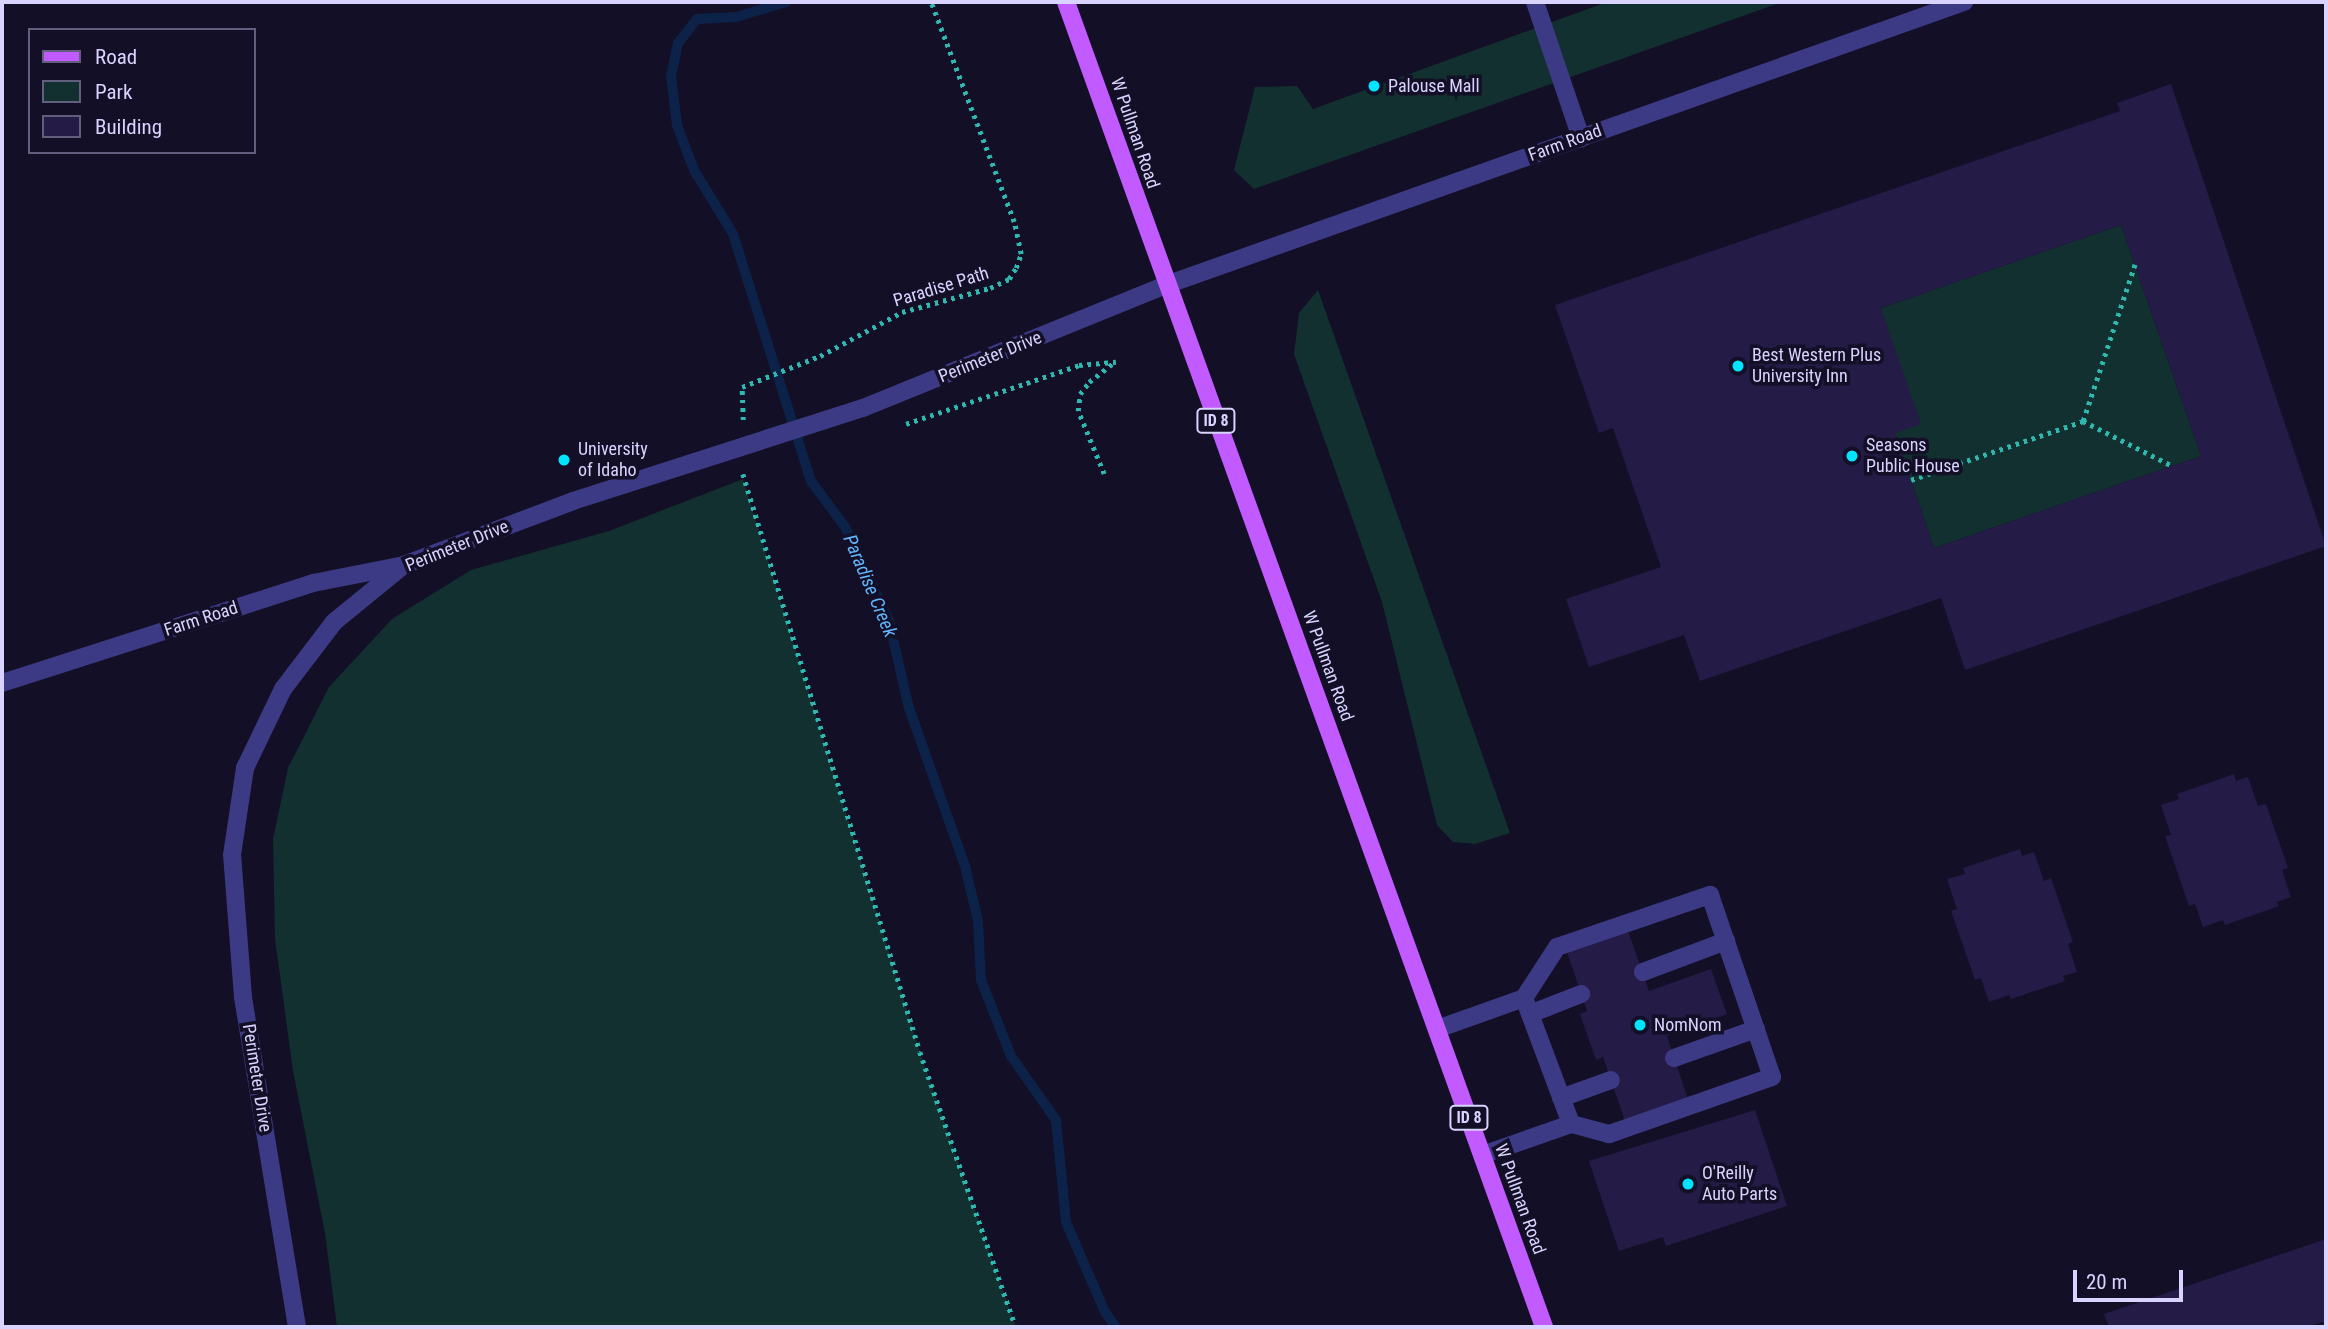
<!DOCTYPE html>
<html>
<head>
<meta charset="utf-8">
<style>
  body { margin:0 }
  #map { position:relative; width:2328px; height:1329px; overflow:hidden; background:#130f26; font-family:"Roboto Condensed",sans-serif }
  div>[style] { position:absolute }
  .green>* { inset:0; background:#12302f }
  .stream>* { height:10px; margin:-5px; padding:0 5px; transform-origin:5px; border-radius:5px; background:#0c2248 }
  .building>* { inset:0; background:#241b47 }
  .path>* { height:4.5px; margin-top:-2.25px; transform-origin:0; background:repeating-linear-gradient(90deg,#2fb8b0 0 3.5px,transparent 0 8.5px) }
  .service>* { height:18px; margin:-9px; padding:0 9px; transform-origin:9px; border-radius:9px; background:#3d3a85 }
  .minor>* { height:18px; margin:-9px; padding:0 9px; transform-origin:9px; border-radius:9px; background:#3d3a85 }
  .primary>* { height:18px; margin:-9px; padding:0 9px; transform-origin:9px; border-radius:9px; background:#c25bff }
  .dots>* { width:19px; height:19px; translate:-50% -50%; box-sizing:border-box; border:4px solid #130f26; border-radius:50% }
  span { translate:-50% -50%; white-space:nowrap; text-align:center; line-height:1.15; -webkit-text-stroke:7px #130f26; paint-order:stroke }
  .shield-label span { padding:2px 5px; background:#130f26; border:2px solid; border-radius:5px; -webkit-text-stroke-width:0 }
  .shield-label { font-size:16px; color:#d9d4ff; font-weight:700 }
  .poi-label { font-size:18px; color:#d9d4ff }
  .left { translate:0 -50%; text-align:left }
  .street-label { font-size:18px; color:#d9d4ff }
  .water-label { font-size:19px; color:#62b6ff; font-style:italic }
  .frame { position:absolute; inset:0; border:4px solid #d9d4ff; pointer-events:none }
  .legend { position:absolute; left:28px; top:28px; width:228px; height:126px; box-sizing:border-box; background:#130f26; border:2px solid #625e7d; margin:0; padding:9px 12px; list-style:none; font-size:21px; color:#d9d4ff }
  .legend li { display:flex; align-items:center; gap:14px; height:35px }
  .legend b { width:35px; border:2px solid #625e7d }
  .scale { position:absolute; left:2073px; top:1270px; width:110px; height:32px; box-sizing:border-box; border:4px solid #d9d4ff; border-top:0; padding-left:9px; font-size:21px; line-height:24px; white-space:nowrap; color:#d9d4ff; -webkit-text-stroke:5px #130f26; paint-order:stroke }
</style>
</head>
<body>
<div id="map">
  <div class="green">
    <i style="clip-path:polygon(1607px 2px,1782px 2px,1254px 189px,1234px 170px,1255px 87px,1297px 86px,1313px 109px)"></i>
    <i style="clip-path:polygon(2121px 225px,2201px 456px,1934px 548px,1895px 433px,1881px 308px)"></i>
    <i style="clip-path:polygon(1318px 290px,1510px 833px,1475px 844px,1453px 842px,1437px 825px,1382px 602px,1294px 354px,1299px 313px)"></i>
    <i style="clip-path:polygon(743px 479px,920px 1052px,1016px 1327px,337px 1327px,325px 1233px,293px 1071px,275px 939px,273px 839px,288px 768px,329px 687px,392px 619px,471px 570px,609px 531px)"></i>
  </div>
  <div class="stream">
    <i style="left:786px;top:2px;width:52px;rotate:163.3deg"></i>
    <i style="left:736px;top:17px;width:39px;rotate:177deg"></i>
    <i style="left:697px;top:19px;width:31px;rotate:128deg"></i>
    <i style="left:678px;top:43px;width:33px;rotate:102deg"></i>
    <i style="left:671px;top:75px;width:50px;rotate:83.2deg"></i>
    <i style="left:677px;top:125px;width:48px;rotate:69.3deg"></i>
    <i style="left:694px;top:170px;width:75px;rotate:58.6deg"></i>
    <i style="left:733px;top:234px;width:259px;rotate:72.5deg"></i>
    <i style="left:811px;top:481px;width:57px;rotate:53.5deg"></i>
    <i style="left:845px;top:527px;width:104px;rotate:64.9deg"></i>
    <i style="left:889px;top:621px;width:89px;rotate:77.1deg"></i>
    <i style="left:909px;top:708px;width:168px;rotate:70.5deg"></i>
    <i style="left:965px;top:866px;width:57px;rotate:76.7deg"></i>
    <i style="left:978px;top:921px;width:59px;rotate:87.1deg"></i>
    <i style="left:981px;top:980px;width:82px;rotate:68.5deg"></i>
    <i style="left:1011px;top:1056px;width:78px;rotate:54.9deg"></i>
    <i style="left:1056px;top:1120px;width:102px;rotate:84.4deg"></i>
    <i style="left:1066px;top:1222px;width:98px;rotate:66.6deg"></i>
    <i style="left:1105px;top:1312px;width:19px;rotate:54deg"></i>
  </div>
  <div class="building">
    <i style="clip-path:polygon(evenodd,2171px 84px,2326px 546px,1965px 670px,1941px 598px,1700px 681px,1684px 635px,1589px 667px,1566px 599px,1661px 567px,1613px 428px,1599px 433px,1555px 305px,2120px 111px,2117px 103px,2171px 84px,2121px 225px,2201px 456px,1934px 548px,1895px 433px,1921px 424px,1881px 308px,2121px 225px)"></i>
    <i style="clip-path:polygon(2234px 774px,2236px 781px,2248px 777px,2258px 806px,2266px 804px,2288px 868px,2282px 870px,2291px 897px,2277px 902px,2279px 906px,2225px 925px,2223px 920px,2203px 927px,2195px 904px,2189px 906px,2165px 836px,2171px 835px,2161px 805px,2179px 799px,2177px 794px)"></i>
    <i style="clip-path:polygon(2020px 849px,2022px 856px,2034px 852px,2044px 881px,2051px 878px,2073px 942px,2068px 944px,2077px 972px,2063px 976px,2065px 981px,2011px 999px,2009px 995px,1989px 1002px,1981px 978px,1975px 980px,1951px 911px,1957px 909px,1947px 879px,1965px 874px,1963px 868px)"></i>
    <i style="clip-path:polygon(1628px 931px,1649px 991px,1711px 969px,1727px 1014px,1667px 1036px,1688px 1099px,1625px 1121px,1603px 1057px,1596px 1060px,1580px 1014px,1587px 1011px,1567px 952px)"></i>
    <i style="clip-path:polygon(1755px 1110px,1787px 1206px,1666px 1246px,1663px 1237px,1619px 1251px,1589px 1161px)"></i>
    <i style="clip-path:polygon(2326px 1239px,2326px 1321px,2306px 1327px,2109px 1327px,2104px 1314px)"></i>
  </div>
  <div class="path">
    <i style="left:743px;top:420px;width:33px;rotate:-92deg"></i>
    <i style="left:742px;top:387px;width:84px;rotate:-21.7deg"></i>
    <i style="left:820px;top:356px;width:93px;rotate:-28.2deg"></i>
    <i style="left:902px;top:312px;width:91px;rotate:-15.3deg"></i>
    <i style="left:990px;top:288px;width:21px;rotate:-25deg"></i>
    <i style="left:1009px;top:279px;width:13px;rotate:-58deg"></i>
    <i style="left:1016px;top:268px;width:15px;rotate:-70deg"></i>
    <i style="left:1021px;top:254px;width:33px;rotate:-102deg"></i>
    <i style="left:1014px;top:222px;width:235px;rotate:-110.7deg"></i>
    <i style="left:2083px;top:421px;width:101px;rotate:26.6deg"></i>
    <i style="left:906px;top:424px;width:183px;rotate:-18.8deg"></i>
    <i style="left:1079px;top:365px;width:37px;rotate:-5deg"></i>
    <i style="left:743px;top:474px;width:604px;rotate:72.97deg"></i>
    <i style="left:920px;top:1052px;width:291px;rotate:70.8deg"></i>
    <i style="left:1104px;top:474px;width:68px;rotate:-112.4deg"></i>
    <i style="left:1078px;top:411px;width:17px;rotate:-83deg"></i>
    <i style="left:1080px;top:394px;width:15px;rotate:-53deg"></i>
    <i style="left:1089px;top:382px;width:33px;rotate:-38deg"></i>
    <i style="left:1911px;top:480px;width:182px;rotate:-18.9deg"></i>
    <i style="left:2083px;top:421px;width:165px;rotate:-71.7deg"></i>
  </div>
  <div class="service">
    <i style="left:1535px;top:2px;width:144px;rotate:71.3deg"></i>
    <i style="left:1643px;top:972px;width:89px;rotate:-20.5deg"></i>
    <i style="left:1524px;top:998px;width:61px;rotate:-57.1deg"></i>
    <i style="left:1557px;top:947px;width:162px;rotate:-18.8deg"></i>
    <i style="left:1710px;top:895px;width:192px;rotate:71.2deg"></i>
    <i style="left:1772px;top:1077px;width:173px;rotate:160.7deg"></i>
    <i style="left:1609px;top:1134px;width:39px;rotate:-165deg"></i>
    <i style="left:1530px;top:1014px;width:55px;rotate:-21.4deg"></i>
    <i style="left:1437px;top:1029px;width:92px;rotate:-19.6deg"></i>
    <i style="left:1524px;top:998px;width:134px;rotate:69.5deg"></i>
    <i style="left:1571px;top:1124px;width:94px;rotate:160.8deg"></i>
    <i style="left:1674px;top:1058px;width:87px;rotate:-19.5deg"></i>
    <i style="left:1561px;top:1098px;width:53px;rotate:-19.8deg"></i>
  </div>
  <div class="minor">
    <i style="left:2px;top:683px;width:327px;rotate:-17.8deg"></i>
    <i style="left:313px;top:583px;width:89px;rotate:-11.1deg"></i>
    <i style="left:297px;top:1327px;width:334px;rotate:-99.3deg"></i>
    <i style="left:243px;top:997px;width:142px;rotate:-94.4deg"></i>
    <i style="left:232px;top:855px;width:88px;rotate:-81.5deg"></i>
    <i style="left:245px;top:768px;width:88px;rotate:-64.3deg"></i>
    <i style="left:283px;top:689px;width:84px;rotate:-52.7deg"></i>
    <i style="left:334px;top:622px;width:90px;rotate:-39.2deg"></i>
    <i style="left:404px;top:565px;width:181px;rotate:-20.7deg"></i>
    <i style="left:573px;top:501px;width:305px;rotate:-17.8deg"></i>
    <i style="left:863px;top:408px;width:327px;rotate:-22.1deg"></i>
    <i style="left:1166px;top:285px;width:847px;rotate:-19.53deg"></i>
  </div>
  <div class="primary">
    <i style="left:1066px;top:2px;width:1409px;rotate:70.16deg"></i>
  </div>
  <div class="dots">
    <i style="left:1374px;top:86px;background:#00e5ff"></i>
    <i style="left:1738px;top:366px;background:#00e5ff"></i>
    <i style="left:1852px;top:456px;background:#00e5ff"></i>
    <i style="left:564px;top:460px;background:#00e5ff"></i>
    <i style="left:1640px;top:1025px;background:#00e5ff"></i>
    <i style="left:1688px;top:1184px;background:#00e5ff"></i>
  </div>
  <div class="shield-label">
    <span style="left:1216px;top:421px">ID 8</span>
    <span style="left:1469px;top:1118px">ID 8</span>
  </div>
  <div class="poi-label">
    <span class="left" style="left:1388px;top:86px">Palouse Mall</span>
    <span class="left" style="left:1752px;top:366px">Best Western Plus<br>University Inn</span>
    <span class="left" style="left:1866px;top:456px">Seasons<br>Public House</span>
    <span class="left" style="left:578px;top:460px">University<br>of Idaho</span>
    <span class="left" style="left:1654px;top:1025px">NomNom</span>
    <span class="left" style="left:1702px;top:1184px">O'Reilly<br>Auto Parts</span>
  </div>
  <div class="street-label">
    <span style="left:1135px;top:133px;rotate:71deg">W Pullman Road</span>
    <span style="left:1565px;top:143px;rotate:-20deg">Farm Road</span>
    <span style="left:941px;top:287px;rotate:-17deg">Paradise Path</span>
    <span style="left:990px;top:357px;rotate:-22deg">Perimeter Drive</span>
    <span style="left:457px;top:546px;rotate:-22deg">Perimeter Drive</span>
    <span style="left:201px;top:619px;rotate:-18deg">Farm Road</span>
    <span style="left:1328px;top:666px;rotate:70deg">W Pullman Road</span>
    <span style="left:257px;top:1078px;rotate:81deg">Perimeter Drive</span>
    <span style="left:1520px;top:1199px;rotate:70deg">W Pullman Road</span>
  </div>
  <div class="water-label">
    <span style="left:870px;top:586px;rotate:67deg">Paradise Creek</span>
  </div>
  <div class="frame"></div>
  <ul class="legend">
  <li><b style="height:9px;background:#c25bff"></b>Road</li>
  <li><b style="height:19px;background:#12302f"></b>Park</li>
  <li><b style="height:19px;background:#241b47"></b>Building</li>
  </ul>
  <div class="scale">20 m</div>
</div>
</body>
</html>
